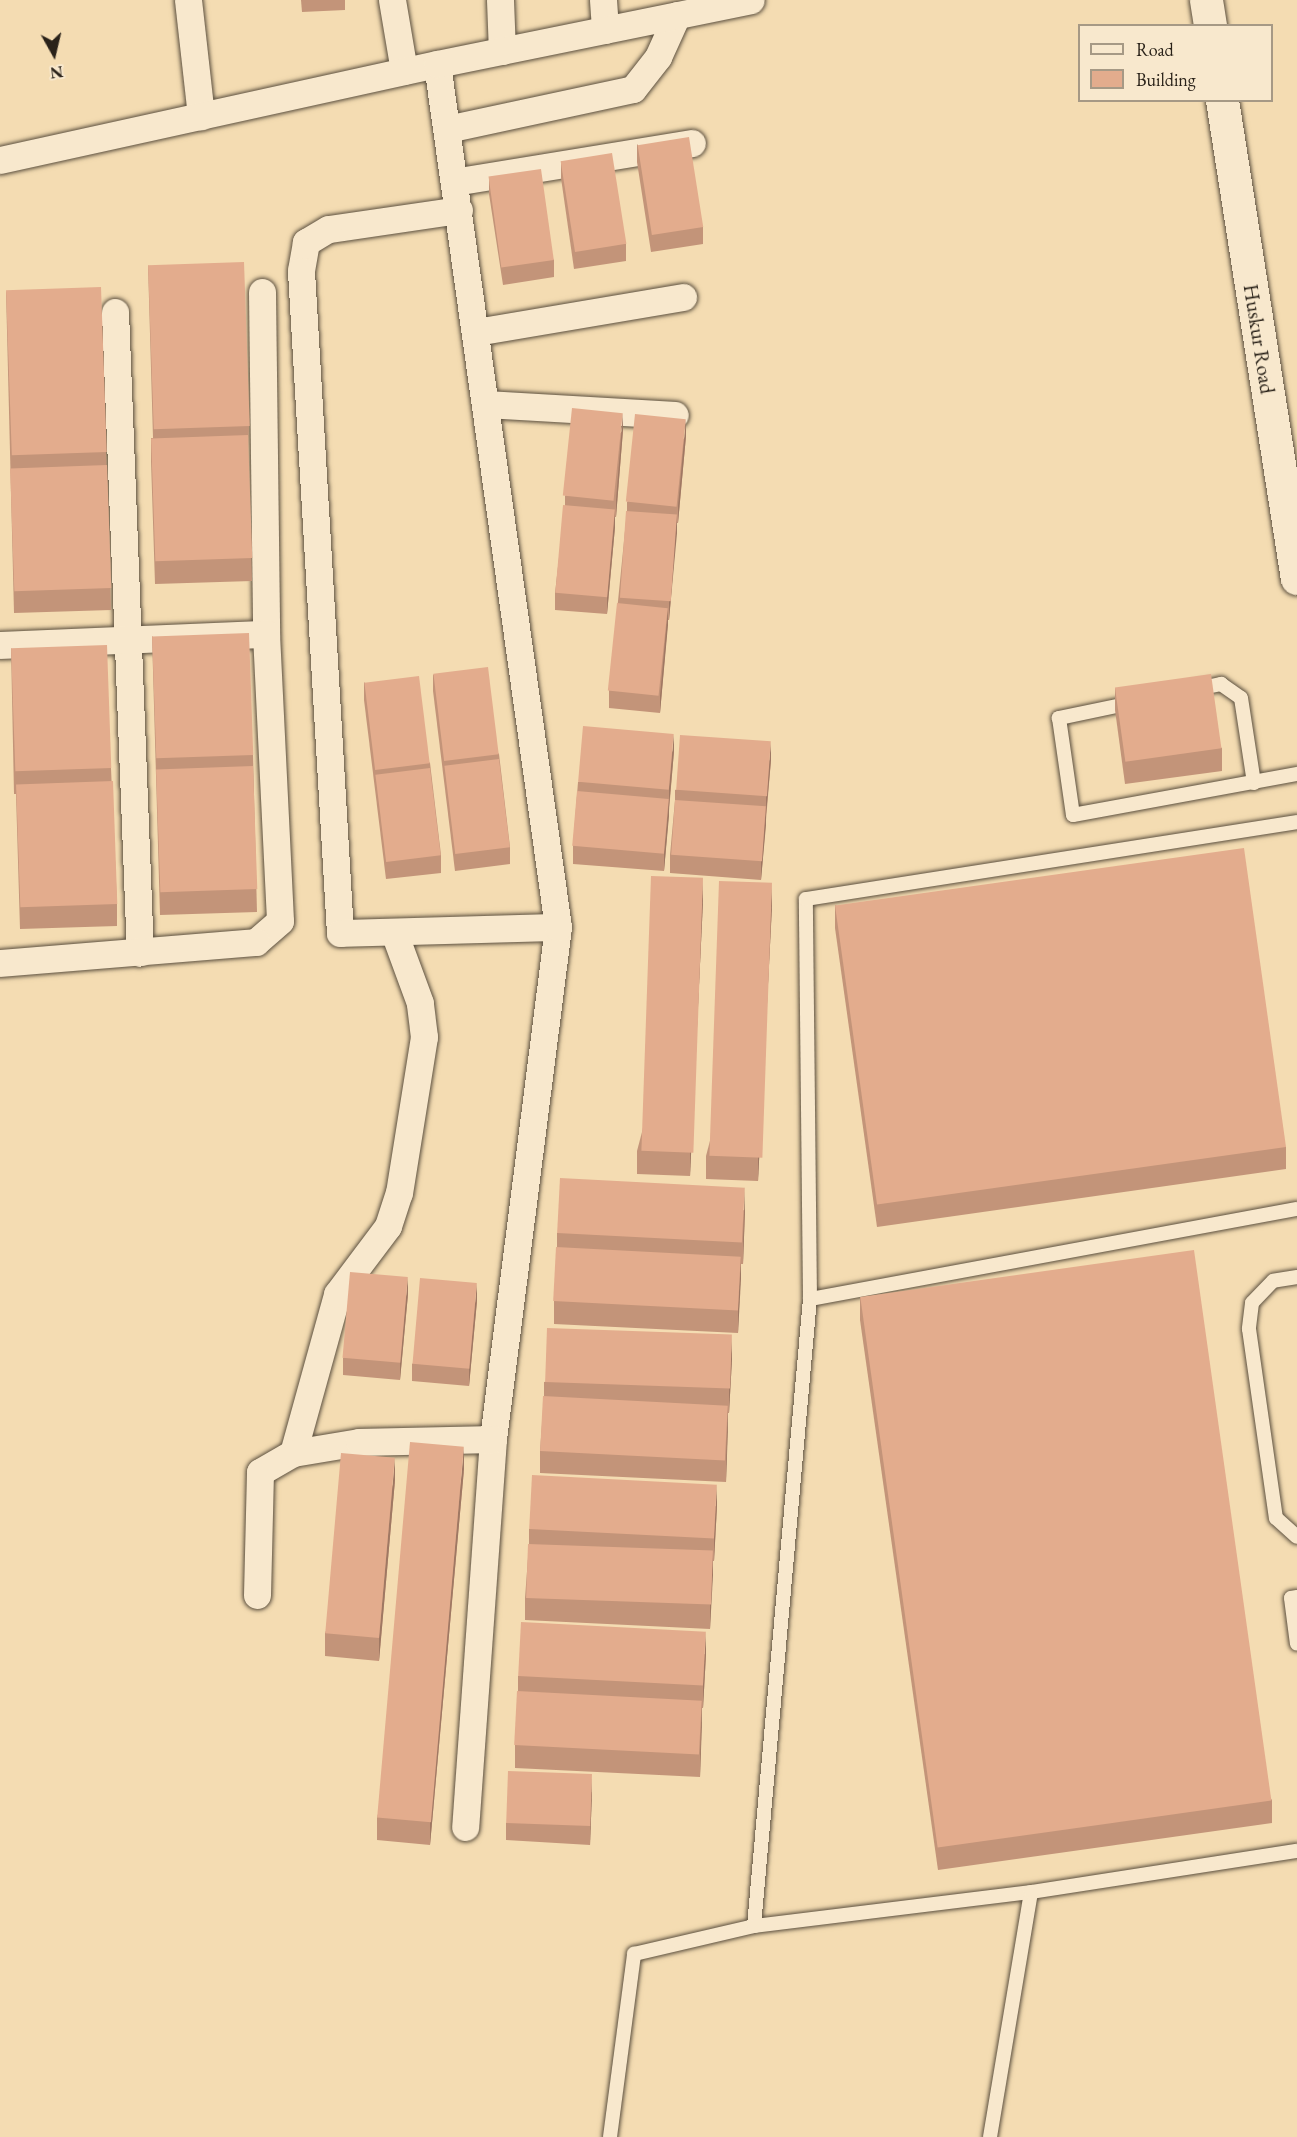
<!DOCTYPE html>
<html>
<head>
<meta charset="utf-8">
<style>
  body { margin:0 }
  #map { position:relative; width:1297px; height:2137px; overflow:hidden; background:#f4dcb2; font-family:"EB Garamond",serif }
  div>[style] { position:absolute }
  .roads { filter:drop-shadow(0 0 2px #5c503f) drop-shadow(0 0 2px #5c503f) }
  .service>* { height:14px; margin:-7px; padding:0 7px; transform-origin:7px; border-radius:7px; background:#f8e8cd }
  .minor>* { height:27px; margin:-13.5px; padding:0 13.5px; transform-origin:13.5px; border-radius:13.5px; background:#f8e8cd }
  .tertiary>* { height:33px; margin:-16.5px; padding:0 16.5px; transform-origin:16.5px; border-radius:16.5px; background:#f8e8cd }
  .wall>* { inset:0; background:#c39479 }
  .shaded-wall>* { inset:0; background:#9f7863 }
  .building>* { inset:0; background:#e3ac8d; transform-origin:0 0 }
  span { translate:-50% -50%; white-space:nowrap; text-align:center; line-height:1.15; -webkit-text-stroke:4.5px #f8e8cd; paint-order:stroke }
  .street-label { font-size:21px; color:#2a2219 }
  .legend { position:absolute; left:1078px; top:24px; width:195px; height:78px; box-sizing:border-box; background:#f8e8cd; border:2px solid #a69985; margin:0; padding:8px 10px; list-style:none; font-size:18px; color:#2a2219 }
  .legend li { display:flex; align-items:center; gap:12px; height:30px }
  .legend b { width:30px; border:2px solid #a69985 }
  .north { position:absolute; left:24px; top:24px; width:60px; height:60px; -webkit-text-stroke:4px #f8e8cd; paint-order:stroke; rotate:172deg; font-size:16px; font-weight:700; line-height:24px; text-align:center; color:#2a2219 }
  .north::after { content:''; display:block; margin:auto; width:21px; height:27px; background:#2a2219; clip-path:polygon(50% 0,100% 100%,50% 72%,0 100%) }
</style>
</head>
<body>
<div id="map">
  <div class="roads">
    <div class="service">
      <i style="left:1197px;top:689px;width:25px;rotate:-12deg"></i>
      <i style="left:1221px;top:684px;width:24px;rotate:35deg"></i>
      <i style="left:1241px;top:698px;width:86px;rotate:81.3deg"></i>
      <i style="left:1131px;top:703px;width:74px;rotate:168.2deg"></i>
      <i style="left:1059px;top:718px;width:98px;rotate:81.8deg"></i>
      <i style="left:1073px;top:815px;width:228px;rotate:-10.4deg"></i>
      <i style="left:1297px;top:1277px;width:24px;rotate:171deg"></i>
      <i style="left:1273px;top:1281px;width:30px;rotate:134deg"></i>
      <i style="left:1252px;top:1303px;width:26px;rotate:97deg"></i>
      <i style="left:1249px;top:1329px;width:191px;rotate:81.9deg"></i>
      <i style="left:1276px;top:1518px;width:28px;rotate:42deg"></i>
      <i style="left:810px;top:1299px;width:400px;rotate:-90.6deg"></i>
      <i style="left:806px;top:899px;width:497px;rotate:-8.9deg"></i>
      <i style="left:1297px;top:1597px;width:6px;rotate:171deg"></i>
      <i style="left:1291px;top:1598px;width:46px;rotate:82.6deg"></i>
      <i style="left:754px;top:1926px;width:629px;rotate:-84.9deg"></i>
      <i style="left:810px;top:1299px;width:495px;rotate:-10.5deg"></i>
      <i style="left:610px;top:2137px;width:185px;rotate:-82.5deg"></i>
      <i style="left:634px;top:1954px;width:123px;rotate:-13.1deg"></i>
      <i style="left:754px;top:1926px;width:279px;rotate:-7deg"></i>
      <i style="left:990px;top:2137px;width:248px;rotate:-80.5deg"></i>
      <i style="left:1031px;top:1892px;width:269px;rotate:-8.8deg"></i>
    </div>
    <div class="minor">
      <i style="left:188px;top:0;width:117px;rotate:83.6deg"></i>
      <i style="left:392px;top:0;width:72px;rotate:80.4deg"></i>
      <i style="left:500px;top:0;width:51px;rotate:87.8deg"></i>
      <i style="left:603px;top:0;width:30px;rotate:86deg"></i>
      <i style="left:447px;top:129px;width:190px;rotate:-12.1deg"></i>
      <i style="left:633px;top:89px;width:41px;rotate:-52deg"></i>
      <i style="left:658px;top:57px;width:46px;rotate:-65.7deg"></i>
      <i style="left:0;top:160px;width:447px;rotate:-12.4deg"></i>
      <i style="left:454px;top:182px;width:241px;rotate:-9.3deg"></i>
      <i style="left:459px;top:210px;width:132px;rotate:171.7deg"></i>
      <i style="left:328px;top:229px;width:26px;rotate:149deg"></i>
      <i style="left:306px;top:242px;width:29px;rotate:100deg"></i>
      <i style="left:301px;top:271px;width:663px;rotate:86.63deg"></i>
      <i style="left:340px;top:933px;width:218px;rotate:-1.6deg"></i>
      <i style="left:558px;top:927px;width:516px;rotate:97.24deg"></i>
      <i style="left:493px;top:1439px;width:389px;rotate:94.1deg"></i>
      <i style="left:262px;top:292px;width:342px;rotate:89.3deg"></i>
      <i style="left:115px;top:312px;width:641px;rotate:87.77deg"></i>
      <i style="left:476px;top:332px;width:210px;rotate:-9.6deg"></i>
      <i style="left:486px;top:404px;width:189px;rotate:3.3deg"></i>
      <i style="left:0;top:645px;width:266px;rotate:-2.4deg"></i>
      <i style="left:266px;top:634px;width:287px;rotate:87.2deg"></i>
      <i style="left:280px;top:921px;width:32px;rotate:139deg"></i>
      <i style="left:256px;top:942px;width:257px;rotate:175.3deg"></i>
      <i style="left:558px;top:927px;width:871px;rotate:-97.98deg"></i>
      <i style="left:437px;top:64px;width:320px;rotate:-11.5deg"></i>
      <i style="left:293px;top:1453px;width:165px;rotate:-74.5deg"></i>
      <i style="left:337px;top:1294px;width:85px;rotate:-53.1deg"></i>
      <i style="left:388px;top:1226px;width:35px;rotate:-72deg"></i>
      <i style="left:399px;top:1193px;width:158px;rotate:-80.9deg"></i>
      <i style="left:424px;top:1037px;width:34px;rotate:-97deg"></i>
      <i style="left:420px;top:1003px;width:72px;rotate:-110.2deg"></i>
      <i style="left:257px;top:1595px;width:123px;rotate:-88.6deg"></i>
      <i style="left:260px;top:1472px;width:38px;rotate:-30deg"></i>
      <i style="left:293px;top:1453px;width:67px;rotate:-9.5deg"></i>
      <i style="left:359px;top:1442px;width:134px;rotate:-1.3deg"></i>
    </div>
    <div class="tertiary">
      <i style="left:1206px;top:0;width:26px;rotate:81deg"></i>
      <i style="left:1222px;top:100px;width:484px;rotate:81.1deg"></i>
    </div>
  </div>
  <div class="wall">
    <i style="clip-path:polygon(301px 0,345px 0,345px 10px,302px 12px)"></i>
    <i style="clip-path:polygon(637px 144px,703px 227px,703px 244px,651px 252px,637px 162px)"></i>
    <i style="clip-path:polygon(561px 161px,626px 244px,626px 261px,574px 269px,561px 178px)"></i>
    <i style="clip-path:polygon(489px 177px,554px 260px,554px 277px,503px 285px,489px 194px)"></i>
    <i style="clip-path:polygon(148px 265px,249px 426px,248px 449px,252px 581px,155px 584px,151px 461px,151px 438px,153px 438px)"></i>
    <i style="clip-path:polygon(6px 291px,106px 452px,111px 610px,14px 613px)"></i>
    <i style="clip-path:polygon(623px 430px,616px 517px,615px 517px,615px 527px,607px 614px,555px 610px,555px 593px,565px 505px,565px 496px)"></i>
    <i style="clip-path:polygon(686px 436px,678px 523px,677px 523px,669px 620px,668px 620px,660px 713px,609px 708px,609px 691px,627px 511px,627px 502px)"></i>
    <i style="clip-path:polygon(152px 636px,253px 755px,257px 912px,160px 915px)"></i>
    <i style="clip-path:polygon(11px 648px,111px 768px,117px 904px,117px 926px,20px 929px,16px 794px,14px 794px)"></i>
    <i style="clip-path:polygon(433px 674px,499px 754px,510px 847px,510px 864px,455px 871px,433px 691px)"></i>
    <i style="clip-path:polygon(364px 682px,430px 763px,441px 855px,441px 873px,386px 879px,364px 700px)"></i>
    <i style="clip-path:polygon(1115px 688px,1222px 748px,1222px 771px,1125px 784px,1115px 710px)"></i>
    <i style="clip-path:polygon(674px 751px,664px 871px,573px 864px,573px 846px,578px 782px)"></i>
    <i style="clip-path:polygon(771px 760px,761px 880px,670px 873px,670px 855px,675px 800px,675px 790px)"></i>
    <i style="clip-path:polygon(703px 901px,690px 1176px,637px 1174px,637px 1151px)"></i>
    <i style="clip-path:polygon(835px 905px,1286px 1147px,1286px 1169px,877px 1227px,835px 928px)"></i>
    <i style="clip-path:polygon(772px 906px,758px 1181px,706px 1179px,706px 1156px)"></i>
    <i style="clip-path:polygon(745px 1210px,743px 1264px,741px 1264px,738px 1333px,554px 1324px,554px 1301px,557px 1247px,557px 1233px)"></i>
    <i style="clip-path:polygon(408px 1294px,400px 1380px,343px 1375px,343px 1358px)"></i>
    <i style="clip-path:polygon(860px 1297px,1272px 1800px,1272px 1823px,938px 1870px,860px 1320px)"></i>
    <i style="clip-path:polygon(477px 1301px,469px 1386px,412px 1381px,412px 1364px)"></i>
    <i style="clip-path:polygon(732px 1359px,729px 1413px,728px 1413px,726px 1482px,540px 1473px,540px 1451px,544px 1396px,544px 1382px)"></i>
    <i style="clip-path:polygon(464px 1469px,430px 1845px,377px 1840px,377px 1818px)"></i>
    <i style="clip-path:polygon(395px 1480px,379px 1661px,325px 1656px,325px 1633px)"></i>
    <i style="clip-path:polygon(717px 1506px,714px 1561px,713px 1561px,710px 1629px,525px 1620px,525px 1598px,529px 1544px,529px 1529px)"></i>
    <i style="clip-path:polygon(706px 1654px,703px 1708px,702px 1708px,700px 1777px,515px 1768px,515px 1745px,518px 1691px,518px 1676px)"></i>
    <i style="clip-path:polygon(592px 1792px,590px 1845px,506px 1840px,506px 1823px)"></i>
  </div>
  <div class="shaded-wall">
    <i style="clip-path:polygon(623px 413px,623px 430px,616px 517px,616px 500px)"></i>
    <i style="clip-path:polygon(686px 419px,686px 436px,678px 523px,678px 506px)"></i>
    <i style="clip-path:polygon(615px 510px,615px 527px,607px 614px,607px 597px)"></i>
    <i style="clip-path:polygon(677px 515px,677px 533px,669px 620px,669px 603px)"></i>
    <i style="clip-path:polygon(668px 608px,668px 625px,660px 713px,660px 696px)"></i>
    <i style="clip-path:polygon(674px 734px,674px 751px,669px 807px,669px 789px)"></i>
    <i style="clip-path:polygon(771px 742px,771px 760px,766px 815px,766px 798px)"></i>
    <i style="clip-path:polygon(669px 799px,669px 816px,664px 871px,664px 854px)"></i>
    <i style="clip-path:polygon(766px 807px,766px 825px,761px 880px,761px 863px)"></i>
    <i style="clip-path:polygon(703px 878px,703px 901px,690px 1176px,690px 1154px)"></i>
    <i style="clip-path:polygon(772px 883px,772px 906px,758px 1181px,758px 1158px)"></i>
    <i style="clip-path:polygon(745px 1187px,745px 1210px,743px 1264px,743px 1241px)"></i>
    <i style="clip-path:polygon(741px 1256px,741px 1279px,738px 1333px,738px 1310px)"></i>
    <i style="clip-path:polygon(408px 1277px,408px 1294px,400px 1380px,400px 1362px)"></i>
    <i style="clip-path:polygon(477px 1283px,477px 1301px,469px 1386px,469px 1369px)"></i>
    <i style="clip-path:polygon(732px 1336px,732px 1359px,729px 1413px,729px 1391px)"></i>
    <i style="clip-path:polygon(728px 1405px,728px 1428px,726px 1482px,726px 1459px)"></i>
    <i style="clip-path:polygon(464px 1447px,464px 1469px,430px 1845px,430px 1822px)"></i>
    <i style="clip-path:polygon(395px 1458px,395px 1480px,379px 1661px,379px 1638px)"></i>
    <i style="clip-path:polygon(717px 1484px,717px 1506px,714px 1561px,714px 1538px)"></i>
    <i style="clip-path:polygon(713px 1552px,713px 1575px,710px 1629px,710px 1606px)"></i>
    <i style="clip-path:polygon(706px 1631px,706px 1654px,703px 1708px,703px 1685px)"></i>
    <i style="clip-path:polygon(702px 1700px,702px 1723px,700px 1777px,700px 1754px)"></i>
    <i style="clip-path:polygon(592px 1774px,592px 1792px,590px 1845px,590px 1827px)"></i>
  </div>
  <div class="building">
    <i style="left:689px;top:137px;width:91px;height:52px;rotate:81deg"></i>
    <i style="left:612px;top:153px;width:92px;height:52px;rotate:81deg"></i>
    <i style="left:541px;top:169px;width:92px;height:53px;rotate:82deg"></i>
    <i style="left:244px;top:262px;width:164px;height:96px;rotate:88deg"></i>
    <i style="left:101px;top:287px;width:165px;height:95px;rotate:88deg"></i>
    <i style="left:572px;top:408px;width:51px;height:88px;rotate:6deg"></i>
    <i style="left:635px;top:414px;width:51px;height:88px;rotate:6deg"></i>
    <i style="left:248px;top:435px;width:123px;height:97px;rotate:88deg"></i>
    <i style="left:107px;top:465px;width:123px;height:97px;rotate:88deg"></i>
    <i style="left:563px;top:505px;width:52px;height:88px;rotate:5deg"></i>
    <i style="left:626px;top:511px;width:51px;height:87px;rotate:4deg"></i>
    <i style="left:617px;top:603px;width:51px;height:88px;rotate:6deg"></i>
    <i style="left:249px;top:633px;width:122px;height:97px;rotate:88deg"></i>
    <i style="left:107px;top:645px;width:123px;height:96px;rotate:88deg"></i>
    <i style="left:488px;top:667px;width:88px;height:55px;rotate:83deg"></i>
    <i style="left:1211px;top:674px;width:75px;height:97px;rotate:82deg"></i>
    <i style="left:419px;top:676px;width:88px;height:55px;rotate:83deg"></i>
    <i style="left:583px;top:726px;width:91px;height:56px;rotate:5deg"></i>
    <i style="left:680px;top:735px;width:91px;height:55px;rotate:4deg"></i>
    <i style="left:499px;top:759px;width:89px;height:55px;rotate:83deg"></i>
    <i style="left:253px;top:766px;width:123px;height:97px;rotate:88deg"></i>
    <i style="left:430px;top:768px;width:88px;height:55px;rotate:83deg"></i>
    <i style="left:113px;top:781px;width:123px;height:97px;rotate:88deg"></i>
    <i style="left:577px;top:791px;width:92px;height:55px;rotate:5deg"></i>
    <i style="left:675px;top:800px;width:91px;height:55px;rotate:4deg"></i>
    <i style="left:1244px;top:848px;width:302px;height:413px;rotate:82deg"></i>
    <i style="left:651px;top:876px;width:52px;height:275px;rotate:2deg"></i>
    <i style="left:719px;top:881px;width:53px;height:275px;rotate:2deg"></i>
    <i style="left:560px;top:1178px;width:185px;height:55px;rotate:3deg"></i>
    <i style="left:556px;top:1247px;width:185px;height:54px;rotate:3deg"></i>
    <i style="left:1194px;top:1250px;width:556px;height:337px;rotate:82deg"></i>
    <i style="left:350px;top:1272px;width:58px;height:86px;rotate:5deg"></i>
    <i style="left:420px;top:1278px;width:57px;height:86px;rotate:5deg"></i>
    <i style="left:547px;top:1328px;width:185px;height:54px;rotate:2deg"></i>
    <i style="left:543px;top:1396px;width:185px;height:55px;rotate:3deg"></i>
    <i style="left:410px;top:1442px;width:54px;height:377px;rotate:5deg"></i>
    <i style="left:341px;top:1453px;width:54px;height:181px;rotate:5deg"></i>
    <i style="left:532px;top:1475px;width:185px;height:54px;rotate:3deg"></i>
    <i style="left:528px;top:1544px;width:185px;height:54px;rotate:2deg"></i>
    <i style="left:521px;top:1622px;width:185px;height:54px;rotate:3deg"></i>
    <i style="left:517px;top:1691px;width:185px;height:54px;rotate:3deg"></i>
    <i style="left:508px;top:1771px;width:84px;height:52px;rotate:2deg"></i>
  </div>
  <div class="street-label">
    <span style="left:1259px;top:339px;rotate:81deg">Huskur Road</span>
  </div>
  <ul class="legend">
  <li><b style="height:8px;background:#f8e8cd"></b>Road</li>
  <li><b style="height:16px;background:#e3ac8d"></b>Building</li>
  </ul>
  <div class="north">N</div>
</div>
</body>
</html>
